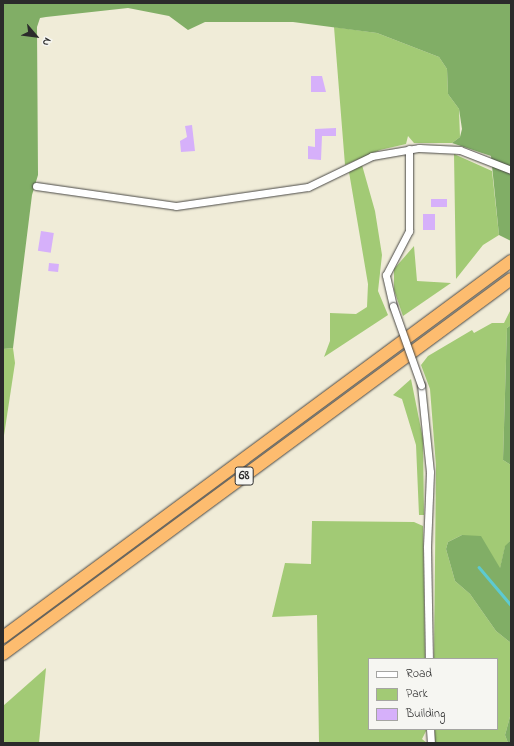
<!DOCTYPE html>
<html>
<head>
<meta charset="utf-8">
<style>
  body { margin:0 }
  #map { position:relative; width:514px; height:746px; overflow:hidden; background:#f0ecd8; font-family:"Indie Flower",sans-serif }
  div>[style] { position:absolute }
  .green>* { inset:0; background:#a2ca75 }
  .forest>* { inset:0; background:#81ae66 }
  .stream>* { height:2.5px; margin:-1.25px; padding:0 1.25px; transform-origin:1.25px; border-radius:1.25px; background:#5dcad1 }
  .building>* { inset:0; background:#d6b0fa; transform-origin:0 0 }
  .roads { filter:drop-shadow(0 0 1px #494845) drop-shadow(0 0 1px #494845) }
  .street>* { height:7px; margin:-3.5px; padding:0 3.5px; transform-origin:3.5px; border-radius:3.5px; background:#fff }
  .highway>* { height:12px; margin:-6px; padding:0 6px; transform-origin:6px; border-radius:6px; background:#fdbc6f }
  .bridges { filter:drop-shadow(0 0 1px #494845) drop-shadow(0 0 1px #494845) }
  .street-bridge>* { height:7px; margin:-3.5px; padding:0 3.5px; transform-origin:3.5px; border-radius:3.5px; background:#fff }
  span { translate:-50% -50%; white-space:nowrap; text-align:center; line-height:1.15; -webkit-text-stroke:3px #f6f6f2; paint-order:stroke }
  .shield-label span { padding:1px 3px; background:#f6f6f2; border:1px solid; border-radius:3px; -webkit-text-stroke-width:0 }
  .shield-label { font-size:13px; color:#2b2b2b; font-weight:700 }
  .frame { position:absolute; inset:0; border:4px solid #2b2b2b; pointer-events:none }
  .legend { position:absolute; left:368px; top:658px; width:130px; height:72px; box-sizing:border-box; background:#f6f6f2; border:1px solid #a5a5a2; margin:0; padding:5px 7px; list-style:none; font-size:12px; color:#2b2b2b }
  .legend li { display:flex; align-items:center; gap:8px; height:20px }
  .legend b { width:20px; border:1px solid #a5a5a2 }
  .north { position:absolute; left:16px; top:16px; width:40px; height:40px; -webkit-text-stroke:3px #f6f6f2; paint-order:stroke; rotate:118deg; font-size:11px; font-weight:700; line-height:16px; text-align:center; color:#2b2b2b }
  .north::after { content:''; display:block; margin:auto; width:14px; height:18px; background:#2b2b2b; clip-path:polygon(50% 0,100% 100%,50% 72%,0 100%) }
</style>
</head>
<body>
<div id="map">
  <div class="green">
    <i style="clip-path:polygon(334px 27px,377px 33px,439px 57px,447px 69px,448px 94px,459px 109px,460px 137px,452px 143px,414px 143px,408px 136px,406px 144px,380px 150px,345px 165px)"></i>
    <i style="clip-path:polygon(454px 154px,492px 171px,499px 235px,483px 245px,456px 279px)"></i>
    <i style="clip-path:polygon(362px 165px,375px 211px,382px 255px,378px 291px,388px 315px,324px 357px,330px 341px,330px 313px,356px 314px,367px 307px,368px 284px,349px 172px)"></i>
    <i style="clip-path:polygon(414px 246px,417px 281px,451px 283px,403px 316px,394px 290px,394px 269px)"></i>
    <i style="clip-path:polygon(511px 309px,511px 325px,507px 328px,503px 460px,511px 465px,511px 540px,505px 547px,500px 569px,462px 535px,448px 542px,446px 549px,455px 581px,470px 594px,496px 631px,511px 643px,511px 713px,505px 735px,508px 743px,435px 743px,435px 729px,497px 729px,497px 659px,434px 659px,436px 466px,430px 389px,421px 365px,428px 356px,472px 330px,474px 333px,492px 323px,504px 323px)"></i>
    <i style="clip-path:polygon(13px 348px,15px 363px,3px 442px,3px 349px)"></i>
    <i style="clip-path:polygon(411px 379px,423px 439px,424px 515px,419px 515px,416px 445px,402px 399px,393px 395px)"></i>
    <i style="clip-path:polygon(312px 521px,414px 522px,423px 526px,425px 659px,369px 659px,369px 729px,427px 729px,422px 739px,427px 743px,319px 743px,317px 615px,272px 617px,285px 563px,311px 564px)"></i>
    <i style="clip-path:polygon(46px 668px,39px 743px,3px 743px,3px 706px)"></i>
  </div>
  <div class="forest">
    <i style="clip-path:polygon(3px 3px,511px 3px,511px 241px,499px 235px,491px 156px,452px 143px,460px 137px,462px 129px,459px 109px,448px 94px,447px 69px,439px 57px,377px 33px,293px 22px,205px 22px,188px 30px,169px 16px,128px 8px,46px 17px,40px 18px,37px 27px,38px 175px,32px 195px,13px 348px,3px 349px)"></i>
    <i style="clip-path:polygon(511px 325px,511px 465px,503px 460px,507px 328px)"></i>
    <i style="clip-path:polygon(462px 535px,481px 536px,500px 568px,505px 546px,511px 540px,511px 643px,496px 631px,470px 594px,455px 581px,446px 549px,448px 542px)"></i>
    <i style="clip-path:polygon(511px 713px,511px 743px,508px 743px,505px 735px)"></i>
  </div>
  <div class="stream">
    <i style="left:479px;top:567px;width:50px;rotate:49.9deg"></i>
  </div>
  <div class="building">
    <i style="clip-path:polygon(311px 76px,322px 76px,326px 92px,311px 92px)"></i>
    <i style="clip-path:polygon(192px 125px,195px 151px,181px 152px,180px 141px,187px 137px,185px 126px)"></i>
    <i style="clip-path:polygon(336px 128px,336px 136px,322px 136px,321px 160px,308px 159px,308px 146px,315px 147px,315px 129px)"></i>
    <i style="left:431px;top:199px;width:16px;height:8px"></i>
    <i style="left:423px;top:214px;width:12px;height:16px"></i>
    <i style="left:41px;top:231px;width:13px;height:20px;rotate:9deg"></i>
    <i style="left:49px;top:263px;width:10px;height:8px;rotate:6deg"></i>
  </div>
  <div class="roads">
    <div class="street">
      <i style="left:36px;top:186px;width:141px;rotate:8.1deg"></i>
      <i style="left:176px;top:206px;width:133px;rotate:-8.2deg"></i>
      <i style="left:308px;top:187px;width:71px;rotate:-25.8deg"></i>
      <i style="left:372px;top:156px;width:48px;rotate:-9.7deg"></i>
      <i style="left:419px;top:148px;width:41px;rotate:2.8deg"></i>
      <i style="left:460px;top:150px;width:55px;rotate:21.4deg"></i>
      <i style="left:393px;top:306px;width:32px;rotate:-103deg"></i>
      <i style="left:386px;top:275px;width:50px;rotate:-62.4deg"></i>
      <i style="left:409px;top:231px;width:82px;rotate:-90deg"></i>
      <i style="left:421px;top:385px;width:87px;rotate:84.1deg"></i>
      <i style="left:430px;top:472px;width:75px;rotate:92.3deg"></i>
      <i style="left:427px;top:547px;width:112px;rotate:89deg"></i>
      <i style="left:430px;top:729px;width:14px;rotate:86deg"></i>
    </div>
    <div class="highway">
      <i style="left:3px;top:637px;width:632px;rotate:-36.51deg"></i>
      <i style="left:3px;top:654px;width:631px;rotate:-36.43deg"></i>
    </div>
  </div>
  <div class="bridges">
    <div class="street-bridge">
      <i style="left:393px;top:306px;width:84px;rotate:70.5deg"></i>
    </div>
  </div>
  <div class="shield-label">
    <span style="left:244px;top:476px">68</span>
  </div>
  <div class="frame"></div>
  <ul class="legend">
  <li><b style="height:5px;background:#fff"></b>Road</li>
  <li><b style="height:11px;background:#a2ca75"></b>Park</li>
  <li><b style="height:11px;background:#d6b0fa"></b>Building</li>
  </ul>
  <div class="north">N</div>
</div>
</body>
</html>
